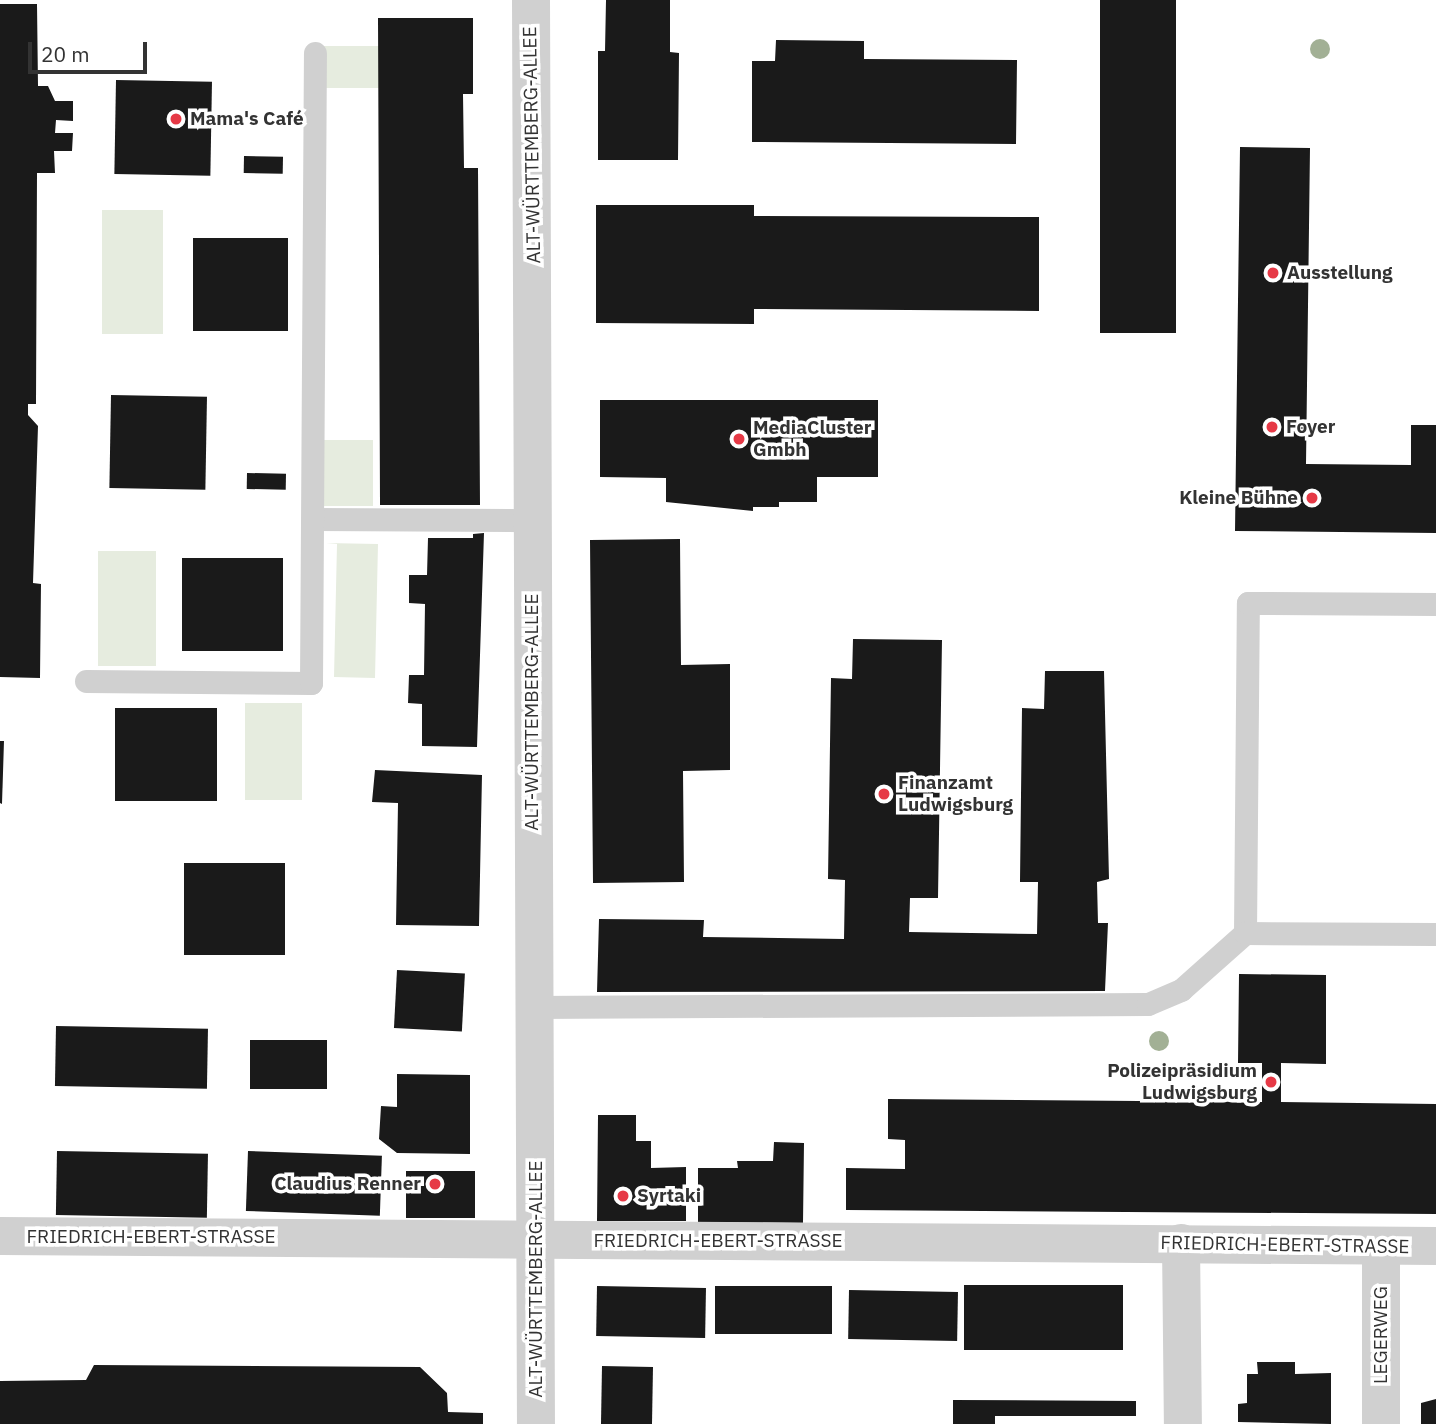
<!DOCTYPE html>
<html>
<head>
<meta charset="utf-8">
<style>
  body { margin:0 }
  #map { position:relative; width:1436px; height:1424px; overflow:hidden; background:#fff; font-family:"IBM Plex Sans",sans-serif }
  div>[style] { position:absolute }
  .green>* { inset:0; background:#e6ecdf; transform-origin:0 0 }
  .building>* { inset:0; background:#1a1a1a; transform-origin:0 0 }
  .lane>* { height:23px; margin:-11.5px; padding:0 11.5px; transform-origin:11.5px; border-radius:11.5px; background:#d0d0d0 }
  .street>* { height:38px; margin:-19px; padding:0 19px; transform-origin:19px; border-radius:19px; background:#d0d0d0 }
  .trees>* { width:20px; height:20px; margin:-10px; border-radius:50%; background:#a2b095 }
  .dots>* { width:19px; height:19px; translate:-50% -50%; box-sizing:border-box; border:4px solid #fff; border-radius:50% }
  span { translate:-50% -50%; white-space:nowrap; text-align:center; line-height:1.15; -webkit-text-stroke:7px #fff; paint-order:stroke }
  .poi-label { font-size:19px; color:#333; font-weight:700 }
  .left { translate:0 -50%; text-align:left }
  .right { translate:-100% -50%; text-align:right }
  .street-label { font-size:19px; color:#333 }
  .scale { position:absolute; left:28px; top:42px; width:119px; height:32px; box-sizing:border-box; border:4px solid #333; border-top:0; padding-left:9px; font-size:21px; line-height:24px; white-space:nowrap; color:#333; -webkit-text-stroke:5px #fff; paint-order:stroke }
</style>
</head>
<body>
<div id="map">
  <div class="green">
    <i style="left:322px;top:46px;width:59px;height:42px"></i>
    <i style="left:102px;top:210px;width:61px;height:124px"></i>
    <i style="left:323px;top:440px;width:50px;height:66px"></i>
    <i style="clip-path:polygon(326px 543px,378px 544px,375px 678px,334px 677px,337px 544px)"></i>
    <i style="left:98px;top:551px;width:58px;height:115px"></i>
    <i style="left:245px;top:703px;width:57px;height:97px"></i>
  </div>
  <div class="building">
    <i style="clip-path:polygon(606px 0,670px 0,670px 52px,679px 53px,678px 160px,598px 160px,598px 51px,605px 51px)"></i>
    <i style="left:1100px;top:0;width:76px;height:333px"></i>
    <i style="clip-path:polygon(0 4px,37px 4px,38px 86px,48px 86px,55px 101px,73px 101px,73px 121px,56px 120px,55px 133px,73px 133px,72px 151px,54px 151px,55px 173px,37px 173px,36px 404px,28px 404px,28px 415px,38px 426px,33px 583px,41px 584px,40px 678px,0 677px)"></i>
    <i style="clip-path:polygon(378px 18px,473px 18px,473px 94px,463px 94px,464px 168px,478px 168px,480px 505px,380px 505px)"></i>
    <i style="clip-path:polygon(776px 40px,864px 41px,864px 59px,1017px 60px,1016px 144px,752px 142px,752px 61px,775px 61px)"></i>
    <i style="left:116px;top:80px;width:96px;height:94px;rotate:1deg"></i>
    <i style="clip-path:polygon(1240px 147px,1310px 148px,1306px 464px,1411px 465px,1411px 425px,1436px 425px,1436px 533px,1235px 531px)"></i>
    <i style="left:244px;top:156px;width:39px;height:17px;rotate:1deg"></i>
    <i style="clip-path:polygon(596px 205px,754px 205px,754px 216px,1039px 217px,1039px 311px,754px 309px,754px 324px,596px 323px)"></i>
    <i style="left:193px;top:238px;width:95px;height:93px"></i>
    <i style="left:111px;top:395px;width:96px;height:93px;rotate:1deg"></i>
    <i style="clip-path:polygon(600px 400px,878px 400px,878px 477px,817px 477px,817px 502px,779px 502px,779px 507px,753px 507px,753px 511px,666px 502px,666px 478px,600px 477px)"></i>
    <i style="left:247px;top:473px;width:39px;height:16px;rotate:1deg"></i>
    <i style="clip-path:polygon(484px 533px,477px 747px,422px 746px,422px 704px,408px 703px,409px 675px,424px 675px,425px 604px,409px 603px,409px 575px,427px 575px,428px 538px,473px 538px,473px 534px)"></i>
    <i style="clip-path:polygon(680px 539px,681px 665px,730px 664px,730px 770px,683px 771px,684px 882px,593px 883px,590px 540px)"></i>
    <i style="left:182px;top:558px;width:101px;height:93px"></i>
    <i style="clip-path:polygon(853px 639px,942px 640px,938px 898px,910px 898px,909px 932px,1037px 934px,1038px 882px,1020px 882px,1022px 708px,1044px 709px,1045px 671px,1104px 671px,1109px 879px,1097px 882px,1098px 923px,1108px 923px,1105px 991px,597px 992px,599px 919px,704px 920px,703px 937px,844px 939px,845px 880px,828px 879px,831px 678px,852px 679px)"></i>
    <i style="left:115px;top:708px;width:102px;height:93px"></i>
    <i style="clip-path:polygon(0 741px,4px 741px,2px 804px,0 803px)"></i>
    <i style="clip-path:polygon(375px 770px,482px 775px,479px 926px,396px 925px,398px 803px,372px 802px)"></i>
    <i style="left:184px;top:863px;width:101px;height:92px"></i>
    <i style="left:397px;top:970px;width:68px;height:58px;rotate:3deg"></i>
    <i style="clip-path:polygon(1239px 974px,1326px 975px,1326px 1064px,1281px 1063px,1281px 1102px,1436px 1104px,1436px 1214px,846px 1210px,846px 1168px,905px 1169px,905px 1140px,888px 1139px,888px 1099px,1262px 1102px,1262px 1063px,1238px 1063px)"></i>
    <i style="left:56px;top:1026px;width:152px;height:60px;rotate:1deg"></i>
    <i style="left:250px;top:1040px;width:77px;height:49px"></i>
    <i style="clip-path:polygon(397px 1074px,470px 1075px,470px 1154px,397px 1153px,379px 1139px,381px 1106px,397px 1107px)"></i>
    <i style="clip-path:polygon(598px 1115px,636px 1115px,636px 1141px,651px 1141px,651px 1168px,686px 1167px,686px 1221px,597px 1221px)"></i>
    <i style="clip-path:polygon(774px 1142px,804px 1143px,803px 1223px,698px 1222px,698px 1168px,738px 1168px,737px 1161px,773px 1161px)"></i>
    <i style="left:57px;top:1151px;width:151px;height:64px;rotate:1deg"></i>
    <i style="left:248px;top:1151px;width:134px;height:60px;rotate:2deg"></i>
    <i style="left:475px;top:1171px;width:47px;height:69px;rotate:90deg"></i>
    <i style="left:964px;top:1285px;width:159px;height:65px"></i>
    <i style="left:597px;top:1286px;width:109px;height:50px;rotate:1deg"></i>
    <i style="left:832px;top:1286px;width:48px;height:117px;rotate:90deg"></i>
    <i style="left:849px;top:1290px;width:109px;height:49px;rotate:1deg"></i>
    <i style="clip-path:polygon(1257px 1362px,1295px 1362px,1295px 1374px,1331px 1373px,1331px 1424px,1238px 1422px,1238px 1404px,1247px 1403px,1247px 1374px,1258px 1374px)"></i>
    <i style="clip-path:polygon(94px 1365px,420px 1367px,447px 1393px,448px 1412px,483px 1413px,483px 1424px,0 1424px,0 1381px,86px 1380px)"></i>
    <i style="left:602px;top:1366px;width:51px;height:58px;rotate:1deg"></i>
    <i style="clip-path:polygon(1436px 1399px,1436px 1424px,1421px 1424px,1421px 1403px)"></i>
    <i style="clip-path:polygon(953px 1400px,1136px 1401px,1136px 1416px,995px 1416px,995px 1424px,953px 1424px)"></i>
  </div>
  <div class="lane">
    <i style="left:314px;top:519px;width:218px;rotate:0.3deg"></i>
    <i style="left:86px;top:681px;width:225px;rotate:0.5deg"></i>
    <i style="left:311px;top:683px;width:630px;rotate:-89.64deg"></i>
    <i style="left:1245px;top:933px;width:330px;rotate:-89.5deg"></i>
    <i style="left:1248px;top:603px;width:188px;rotate:0.3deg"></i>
    <i style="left:532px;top:1007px;width:616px;rotate:-0.28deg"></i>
    <i style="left:1148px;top:1004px;width:36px;rotate:-23deg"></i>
    <i style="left:1181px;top:990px;width:86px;rotate:-41.7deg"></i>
    <i style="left:1245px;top:933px;width:191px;rotate:0.3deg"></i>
  </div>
  <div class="street">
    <i style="left:531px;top:0;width:1424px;rotate:89.8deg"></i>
    <i style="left:0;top:1236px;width:1436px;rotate:0.4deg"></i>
    <i style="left:1181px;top:1243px;width:181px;rotate:89.4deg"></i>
    <i style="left:1381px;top:1246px;width:178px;rotate:90deg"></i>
  </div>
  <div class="trees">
    <i style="left:1320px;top:49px"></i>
    <i style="left:1159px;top:1041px"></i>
  </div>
  <div class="dots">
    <i style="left:176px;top:119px;background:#e63946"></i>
    <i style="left:1273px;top:273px;background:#e63946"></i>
    <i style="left:1272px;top:427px;background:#e63946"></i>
    <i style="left:739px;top:439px;background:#e63946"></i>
    <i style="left:1312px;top:498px;background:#e63946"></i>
    <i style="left:884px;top:794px;background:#e63946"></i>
    <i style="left:1271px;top:1082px;background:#e63946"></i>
    <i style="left:435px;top:1184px;background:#e63946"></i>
    <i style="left:623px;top:1196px;background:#e63946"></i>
  </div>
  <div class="poi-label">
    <span class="left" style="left:190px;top:119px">Mama's Café</span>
    <span class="left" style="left:1287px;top:273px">Ausstellung</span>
    <span class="left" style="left:1286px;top:427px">Foyer</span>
    <span class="left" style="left:753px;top:439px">MediaCluster<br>Gmbh</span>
    <span class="right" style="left:1298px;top:498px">Kleine Bühne</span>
    <span class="left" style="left:898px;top:794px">Finanzamt<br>Ludwigsburg</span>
    <span class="right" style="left:1257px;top:1082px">Polizeipräsidium<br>Ludwigsburg</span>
    <span class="right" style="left:421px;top:1184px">Claudius Renner</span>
    <span class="left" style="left:637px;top:1196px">Syrtaki</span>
  </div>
  <div class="street-label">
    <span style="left:532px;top:145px;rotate:-91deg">ALT-WÜRTTEMBERG-ALLEE</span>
    <span style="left:532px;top:712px;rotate:-90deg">ALT-WÜRTTEMBERG-ALLEE</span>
    <span style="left:151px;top:1237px">FRIEDRICH-EBERT-STRASSE</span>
    <span style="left:718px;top:1241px">FRIEDRICH-EBERT-STRASSE</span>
    <span style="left:1285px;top:1245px;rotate:1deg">FRIEDRICH-EBERT-STRASSE</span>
    <span style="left:536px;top:1279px;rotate:-90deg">ALT-WÜRTTEMBERG-ALLEE</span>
    <span style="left:1381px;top:1335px;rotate:-90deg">LEGERWEG</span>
  </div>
  <div class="scale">20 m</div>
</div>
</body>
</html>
